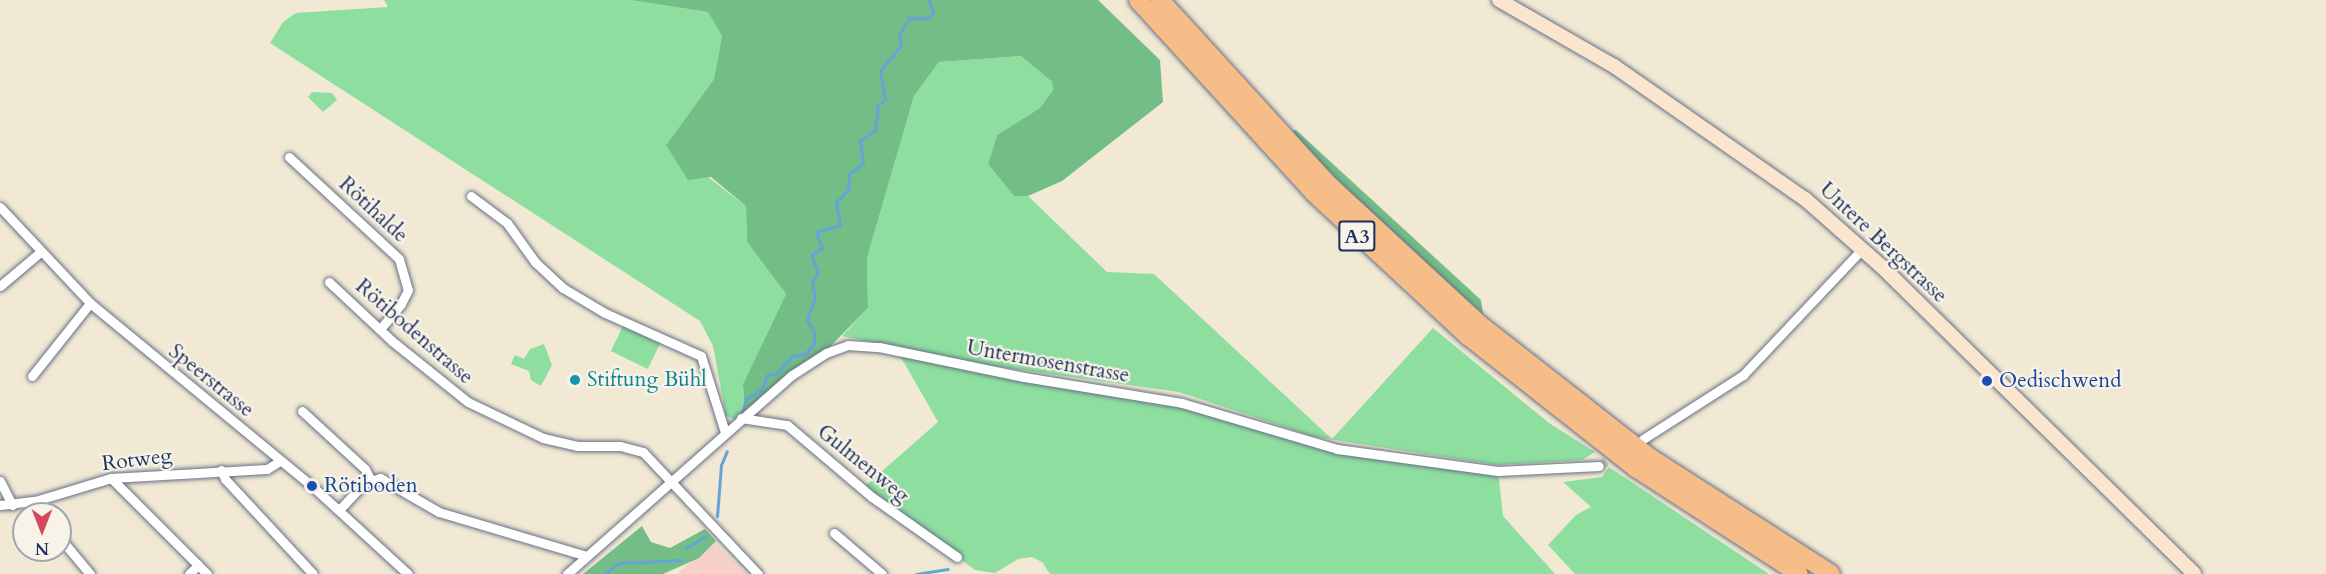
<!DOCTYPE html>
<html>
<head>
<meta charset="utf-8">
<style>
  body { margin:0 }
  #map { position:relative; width:2326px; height:574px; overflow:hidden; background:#f1e9d3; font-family:Cardo,serif }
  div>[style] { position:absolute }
  .built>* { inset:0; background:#f7d1c9 }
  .green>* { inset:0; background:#8edf9f; transform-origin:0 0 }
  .forest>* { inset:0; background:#72be86 }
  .stream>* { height:3px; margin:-1.5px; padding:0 1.5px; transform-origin:1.5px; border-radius:1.5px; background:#65a4d7 }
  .minor-tunnel>* { height:9px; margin-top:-4.5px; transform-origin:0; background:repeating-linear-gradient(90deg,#c6c4bc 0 9px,transparent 0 13.5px) }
  .roads { filter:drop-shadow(0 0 2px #667087) drop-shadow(0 0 2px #667087) }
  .minor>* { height:9px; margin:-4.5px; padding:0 4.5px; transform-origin:4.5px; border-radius:4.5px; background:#fff }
  .secondary>* { height:14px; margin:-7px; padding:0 7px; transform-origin:7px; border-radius:7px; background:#fce5cf }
  .motorway>* { height:18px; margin:-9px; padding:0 9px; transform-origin:9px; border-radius:9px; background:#f7bd88 }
  .dots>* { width:16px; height:16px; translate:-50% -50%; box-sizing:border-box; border:3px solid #f7f3e8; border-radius:50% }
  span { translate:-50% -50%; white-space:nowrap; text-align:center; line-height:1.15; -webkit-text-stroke:4.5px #f7f3e8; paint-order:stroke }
  .shield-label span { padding:2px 4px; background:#f7f3e8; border:2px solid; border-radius:4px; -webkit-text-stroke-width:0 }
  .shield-label { font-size:20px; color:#1b2f5e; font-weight:700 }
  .street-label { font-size:21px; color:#1b2f5e }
  .culture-label { font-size:21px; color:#0d838f }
  .left { translate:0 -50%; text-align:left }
  .transit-label { font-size:21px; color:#164399 }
  .north { position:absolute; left:12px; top:502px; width:60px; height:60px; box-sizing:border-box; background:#f7f3e8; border:2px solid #9fa5b1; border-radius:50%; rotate:180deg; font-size:16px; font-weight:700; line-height:24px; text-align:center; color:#1b2f5e }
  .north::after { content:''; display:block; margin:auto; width:21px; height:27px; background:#d1495b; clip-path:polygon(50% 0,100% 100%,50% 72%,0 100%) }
</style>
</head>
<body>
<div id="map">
  <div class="built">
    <i style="clip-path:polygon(713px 541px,746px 574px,677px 574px)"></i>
  </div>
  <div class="green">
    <i style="clip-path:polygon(384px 0,630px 0,708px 12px,722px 36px,714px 79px,666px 145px,746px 206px,747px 242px,786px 294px,743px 384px,745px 418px,740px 422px,726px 416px,713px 346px,700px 321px,270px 43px,283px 22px,296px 13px,388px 7px)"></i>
    <i style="clip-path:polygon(1021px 56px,1052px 82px,1053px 90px,1040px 108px,997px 135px,988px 164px,1014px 196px,1028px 196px,1107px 272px,1154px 274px,1332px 439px,1433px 328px,1549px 423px,1595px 452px,1582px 460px,1498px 465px,1315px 437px,1179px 392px,993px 366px,842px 336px,868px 308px,867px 258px,914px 96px,939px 62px)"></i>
    <i style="clip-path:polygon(312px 92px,332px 93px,337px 100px,323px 112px,308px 97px)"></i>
    <i style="left:624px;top:324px;width:41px;height:30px;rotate:26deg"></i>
    <i style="clip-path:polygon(544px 344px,552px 365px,541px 386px,531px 380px,529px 371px,511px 364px,515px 355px,524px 359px,530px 349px)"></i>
    <i style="clip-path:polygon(898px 352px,1182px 403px,1337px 449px,1498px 471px,1503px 516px,1555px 574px,1050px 574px,1042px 562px,1032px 557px,1018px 559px,995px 573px,975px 570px,864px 487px,938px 422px)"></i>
    <i style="clip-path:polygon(1609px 467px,1769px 574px,1575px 574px,1548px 545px,1576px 515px,1591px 507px,1563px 482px,1602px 477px)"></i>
  </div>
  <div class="forest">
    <i style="clip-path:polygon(630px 0,1098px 0,1160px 60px,1163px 102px,1062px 181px,1028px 196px,1014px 196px,988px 164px,997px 135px,1040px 108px,1053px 90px,1052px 82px,1021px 56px,939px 62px,914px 96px,867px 258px,868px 308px,814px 363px,745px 418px,743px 384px,786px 294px,747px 242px,746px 206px,711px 177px,688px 180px,666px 145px,714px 79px,722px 36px,708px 12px)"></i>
    <i style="clip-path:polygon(1296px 130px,1481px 300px,1483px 314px,1389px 232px,1289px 131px)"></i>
    <i style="clip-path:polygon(642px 526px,651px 542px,670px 548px,705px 529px,716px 541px,699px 558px,663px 574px,583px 574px)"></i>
  </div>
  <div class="stream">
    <i style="left:742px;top:413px;width:15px;rotate:-74deg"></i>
    <i style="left:746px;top:399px;width:19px;rotate:-32deg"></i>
    <i style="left:762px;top:389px;width:15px;rotate:-70deg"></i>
    <i style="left:767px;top:375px;width:10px;rotate:-11deg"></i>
    <i style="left:777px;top:373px;width:23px;rotate:-49deg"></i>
    <i style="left:792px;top:356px;width:13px;rotate:-9deg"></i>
    <i style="left:805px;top:354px;width:13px;rotate:-48deg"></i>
    <i style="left:814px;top:344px;width:12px;rotate:-90deg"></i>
    <i style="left:814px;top:332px;width:14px;rotate:-120deg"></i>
    <i style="left:807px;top:320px;width:24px;rotate:-71deg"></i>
    <i style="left:815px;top:297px;width:14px;rotate:-102deg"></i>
    <i style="left:812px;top:283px;width:13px;rotate:-61deg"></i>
    <i style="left:818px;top:272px;width:18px;rotate:-112deg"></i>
    <i style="left:811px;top:255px;width:13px;rotate:-32deg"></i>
    <i style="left:822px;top:248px;width:17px;rotate:-111deg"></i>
    <i style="left:816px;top:232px;width:25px;rotate:-16deg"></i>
    <i style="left:840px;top:225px;width:23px;rotate:-100deg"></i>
    <i style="left:836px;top:202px;width:17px;rotate:-45deg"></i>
    <i style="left:848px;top:190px;width:16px;rotate:-86deg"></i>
    <i style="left:849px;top:174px;width:18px;rotate:-38deg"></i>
    <i style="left:863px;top:163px;width:22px;rotate:-98deg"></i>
    <i style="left:860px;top:141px;width:19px;rotate:-36deg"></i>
    <i style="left:875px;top:130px;width:25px;rotate:-83deg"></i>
    <i style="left:878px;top:105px;width:9px;rotate:-41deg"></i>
    <i style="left:885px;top:99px;width:28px;rotate:-100deg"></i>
    <i style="left:880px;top:71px;width:33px;rotate:-51deg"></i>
    <i style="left:901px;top:45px;width:10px;rotate:-101deg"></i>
    <i style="left:899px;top:35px;width:20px;rotate:-60deg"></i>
    <i style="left:909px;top:18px;width:19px"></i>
    <i style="left:928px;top:18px;width:7px;rotate:-45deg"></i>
    <i style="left:933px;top:13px;width:14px;rotate:-107deg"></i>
    <i style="left:717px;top:516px;width:51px;rotate:-85.5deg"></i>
    <i style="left:721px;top:465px;width:15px;rotate:-67deg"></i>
    <i style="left:686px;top:548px;width:23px;rotate:-31deg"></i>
    <i style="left:604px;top:574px;width:19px;rotate:-36deg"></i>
    <i style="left:619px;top:563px;width:63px;rotate:-2.7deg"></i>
    <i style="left:916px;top:574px;width:32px;rotate:-9deg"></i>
  </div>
  <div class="minor-tunnel">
    <i style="left:1599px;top:466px;width:24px;rotate:-33deg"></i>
  </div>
  <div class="roads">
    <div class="minor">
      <i style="left:289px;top:157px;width:150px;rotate:42.8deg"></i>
      <i style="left:399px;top:259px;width:32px;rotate:74deg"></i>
      <i style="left:408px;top:290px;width:16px;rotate:117deg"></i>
      <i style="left:401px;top:304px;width:33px;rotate:130deg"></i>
      <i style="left:471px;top:196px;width:45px;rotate:36.9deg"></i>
      <i style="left:507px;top:223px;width:48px;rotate:54.3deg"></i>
      <i style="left:535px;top:262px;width:38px;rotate:43deg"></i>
      <i style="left:563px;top:288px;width:49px;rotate:30.8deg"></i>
      <i style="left:605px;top:313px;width:105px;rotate:24.1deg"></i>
      <i style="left:701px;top:356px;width:80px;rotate:72.5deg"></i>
      <i style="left:0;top:207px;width:132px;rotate:46.8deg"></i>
      <i style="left:90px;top:303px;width:288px;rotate:39.5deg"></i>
      <i style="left:312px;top:486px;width:130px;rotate:42.5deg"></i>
      <i style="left:329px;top:282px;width:86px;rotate:43.1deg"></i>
      <i style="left:392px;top:341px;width:97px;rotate:38.8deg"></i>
      <i style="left:468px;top:402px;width:83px;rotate:25.6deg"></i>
      <i style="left:543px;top:438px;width:35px;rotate:13deg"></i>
      <i style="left:577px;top:446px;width:43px"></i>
      <i style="left:620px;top:446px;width:24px;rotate:15deg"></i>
      <i style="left:643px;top:452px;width:168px;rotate:46.7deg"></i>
      <i style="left:0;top:286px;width:51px;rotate:-40.2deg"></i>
      <i style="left:32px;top:376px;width:93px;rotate:-51.5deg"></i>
      <i style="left:302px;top:411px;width:86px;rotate:42.6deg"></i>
      <i style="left:365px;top:469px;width:11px;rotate:63deg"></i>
      <i style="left:741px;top:418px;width:47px;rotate:8.7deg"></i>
      <i style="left:787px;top:425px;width:111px;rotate:40.3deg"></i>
      <i style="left:872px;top:497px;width:104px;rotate:35.2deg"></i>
      <i style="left:1643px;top:439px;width:119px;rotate:-32.6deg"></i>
      <i style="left:1743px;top:375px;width:173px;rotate:-46.6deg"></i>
      <i style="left:221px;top:470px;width:10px;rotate:66deg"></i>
      <i style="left:225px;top:479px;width:129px;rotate:47.2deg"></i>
      <i style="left:111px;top:478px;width:136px;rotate:45deg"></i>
      <i style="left:0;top:481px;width:27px;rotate:63deg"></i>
      <i style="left:35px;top:501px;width:15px;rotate:58deg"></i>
      <i style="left:0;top:505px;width:35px;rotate:-7deg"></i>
      <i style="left:35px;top:501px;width:79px;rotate:-16.8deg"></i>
      <i style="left:111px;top:478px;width:156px;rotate:-3.3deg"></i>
      <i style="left:267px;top:469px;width:15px;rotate:-32deg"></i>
      <i style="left:339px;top:510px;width:37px;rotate:-47deg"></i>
      <i style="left:364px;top:483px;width:17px;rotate:-17deg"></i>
      <i style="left:380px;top:478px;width:68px;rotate:30deg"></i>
      <i style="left:439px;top:512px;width:154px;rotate:16.6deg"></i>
      <i style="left:834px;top:533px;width:63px;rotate:40.5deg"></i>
      <i style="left:60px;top:538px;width:47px;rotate:50.2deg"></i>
      <i style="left:189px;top:574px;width:13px;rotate:-45deg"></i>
      <i style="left:567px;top:574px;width:300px;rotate:-41.5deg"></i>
      <i style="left:792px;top:375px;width:40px;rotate:-32.9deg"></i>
      <i style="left:826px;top:353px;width:23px;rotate:-20deg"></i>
      <i style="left:848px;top:345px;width:31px;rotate:4deg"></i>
      <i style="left:879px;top:347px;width:148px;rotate:11.7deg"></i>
      <i style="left:1024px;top:377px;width:160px;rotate:9.3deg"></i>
      <i style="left:1182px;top:403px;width:162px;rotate:16.5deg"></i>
      <i style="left:1337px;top:449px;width:162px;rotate:7.8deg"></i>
      <i style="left:1498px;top:471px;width:101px;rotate:-2.8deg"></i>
    </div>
    <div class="secondary">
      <i style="left:1499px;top:0;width:133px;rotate:29.9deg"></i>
      <i style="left:1614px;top:66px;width:233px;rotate:34.9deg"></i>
      <i style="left:1805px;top:199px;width:101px;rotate:41.4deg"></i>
      <i style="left:1881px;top:266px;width:439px;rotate:44.5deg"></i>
    </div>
    <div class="motorway">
      <i style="left:1138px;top:0;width:261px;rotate:47.6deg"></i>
      <i style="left:1314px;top:193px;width:210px;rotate:42.9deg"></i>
      <i style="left:1468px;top:336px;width:214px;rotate:38.2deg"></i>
      <i style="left:1636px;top:468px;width:194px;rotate:33deg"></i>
      <i style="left:1160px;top:0;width:251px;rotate:47.6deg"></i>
      <i style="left:1329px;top:185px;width:205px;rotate:42.8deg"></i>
      <i style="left:1479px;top:324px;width:216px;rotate:38deg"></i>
      <i style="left:1649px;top:457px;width:216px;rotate:32.7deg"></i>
    </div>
  </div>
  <div class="dots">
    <i style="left:575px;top:380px;background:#0f9aa8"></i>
    <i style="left:1987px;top:381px;background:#1a4fb4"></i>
    <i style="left:312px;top:486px;background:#1a4fb4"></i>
  </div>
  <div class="shield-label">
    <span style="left:1357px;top:236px">A3</span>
  </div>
  <div class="street-label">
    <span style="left:373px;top:210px;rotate:43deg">Rötihalde</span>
    <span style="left:1883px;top:243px;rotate:43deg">Untere Bergstrasse</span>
    <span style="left:414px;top:332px;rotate:41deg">Rötibodenstrasse</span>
    <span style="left:1048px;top:362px;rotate:10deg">Untermosenstrasse</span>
    <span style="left:211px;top:381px;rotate:39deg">Speerstrasse</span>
    <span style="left:137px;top:460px;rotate:-7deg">Rotweg</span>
    <span style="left:863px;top:464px;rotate:39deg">Gulmenweg</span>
  </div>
  <div class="culture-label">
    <span class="left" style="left:587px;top:380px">Stiftung Bühl</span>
  </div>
  <div class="transit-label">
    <span class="left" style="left:1999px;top:381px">Oedischwend</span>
    <span class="left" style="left:324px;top:486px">Rötiboden</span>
  </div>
  <div class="north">N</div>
</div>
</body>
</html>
